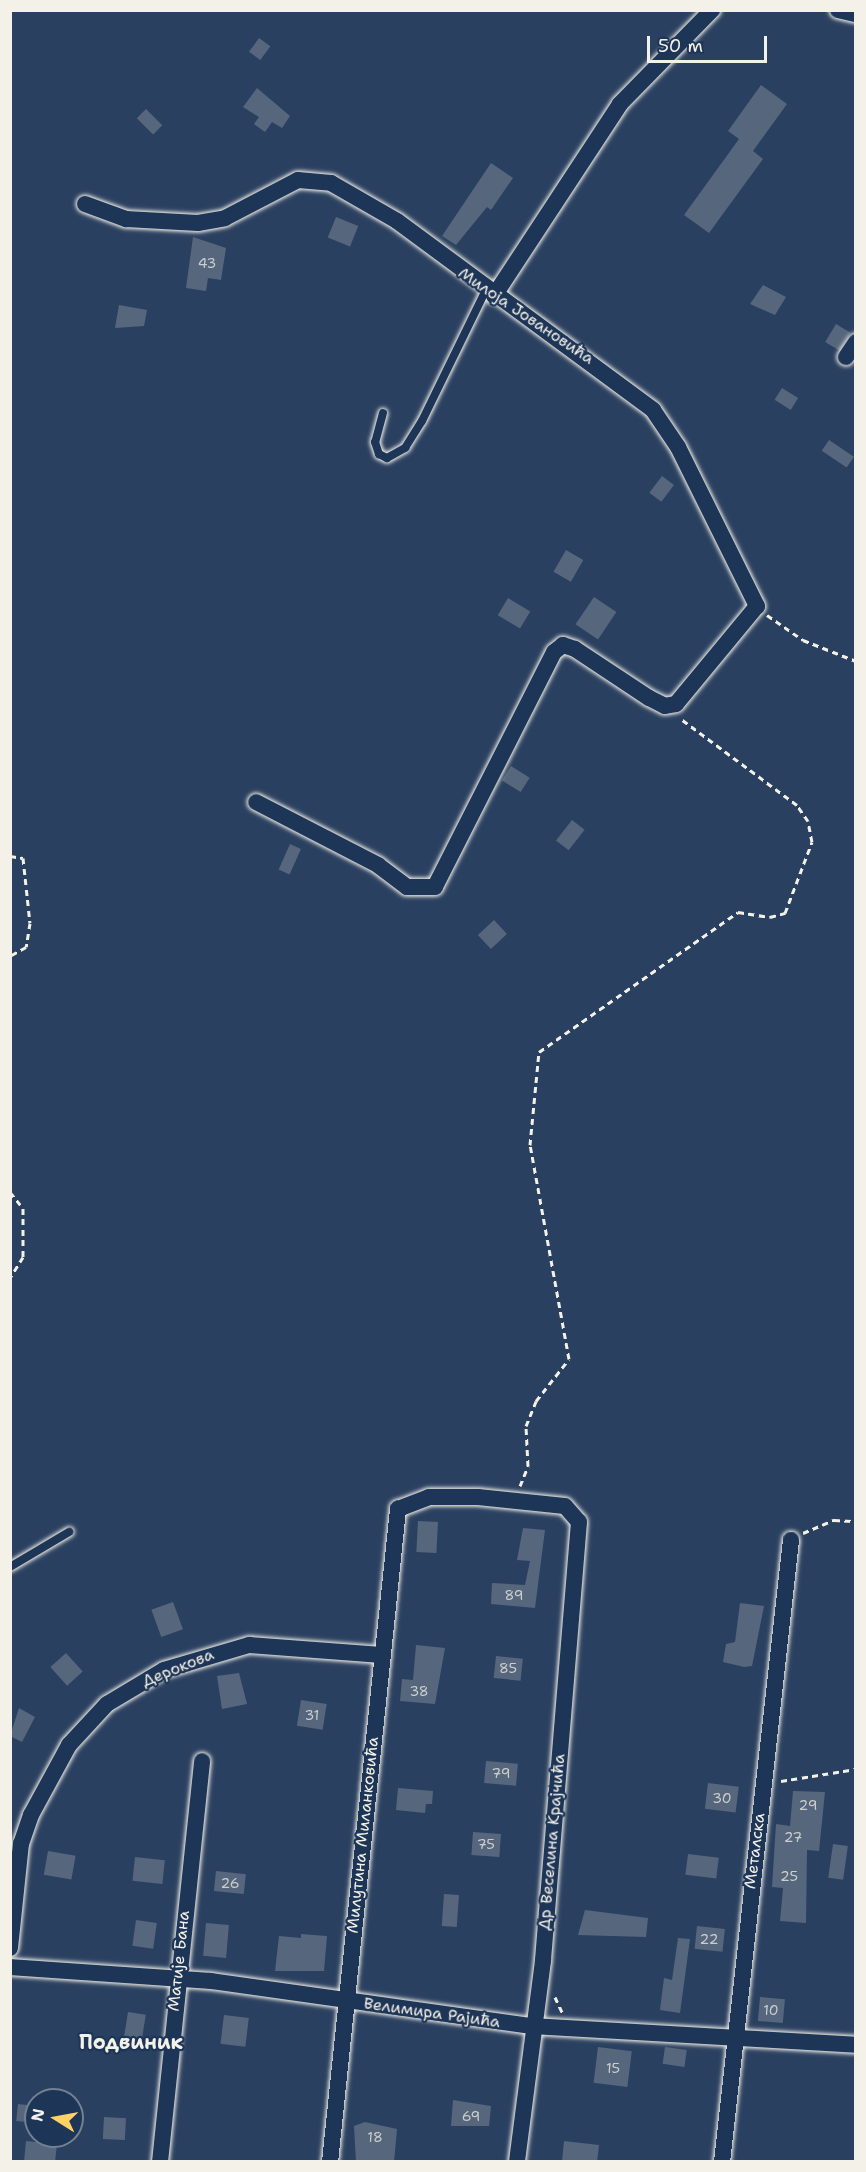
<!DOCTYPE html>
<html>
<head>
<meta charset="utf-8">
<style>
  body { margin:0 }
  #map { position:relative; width:866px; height:2172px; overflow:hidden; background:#2a4060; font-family:"Shantell Sans",sans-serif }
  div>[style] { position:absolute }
  .building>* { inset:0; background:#56677d; transform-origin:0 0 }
  .path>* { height:3px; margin-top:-1.5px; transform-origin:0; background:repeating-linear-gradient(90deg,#f4f1e8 0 6px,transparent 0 10.5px) }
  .roads { filter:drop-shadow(0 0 2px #f4f1e8) drop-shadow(0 0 2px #f4f1e8) }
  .lane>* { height:8px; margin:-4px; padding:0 4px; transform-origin:4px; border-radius:4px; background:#1d3557 }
  .street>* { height:16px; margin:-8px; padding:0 8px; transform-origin:8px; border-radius:8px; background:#1d3557 }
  span { translate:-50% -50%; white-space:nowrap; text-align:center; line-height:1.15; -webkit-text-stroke:4.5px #1d3557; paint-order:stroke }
  .number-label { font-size:14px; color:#cccecd }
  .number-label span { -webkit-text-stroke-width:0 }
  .street-label { font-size:16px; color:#f4f1e8 }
  .quarter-label { font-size:20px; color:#f4f1e8; font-weight:700 }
  .frame { position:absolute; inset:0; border:12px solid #f4f1e8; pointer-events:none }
  .north { position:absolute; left:24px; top:2088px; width:60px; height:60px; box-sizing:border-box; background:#1d3557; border:2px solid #738091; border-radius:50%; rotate:281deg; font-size:16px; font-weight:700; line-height:24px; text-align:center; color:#f4f1e8 }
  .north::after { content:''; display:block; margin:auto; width:21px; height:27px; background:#ffd166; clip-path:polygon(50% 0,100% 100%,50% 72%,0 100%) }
  .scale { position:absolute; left:647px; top:36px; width:120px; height:27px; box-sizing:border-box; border:3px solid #f4f1e8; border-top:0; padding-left:8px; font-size:18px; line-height:21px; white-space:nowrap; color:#f4f1e8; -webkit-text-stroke:4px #1d3557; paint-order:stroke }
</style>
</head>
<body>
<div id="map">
  <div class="building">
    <i style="left:259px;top:38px;width:14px;height:17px;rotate:36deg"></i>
    <i style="clip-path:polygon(761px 85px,787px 104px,753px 151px,763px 159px,709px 233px,684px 215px,739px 139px,728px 131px)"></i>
    <i style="clip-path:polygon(257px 88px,290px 116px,282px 128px,272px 122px,265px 132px,254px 124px,259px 117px,243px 107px)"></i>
    <i style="left:146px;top:109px;width:23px;height:13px;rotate:45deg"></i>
    <i style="clip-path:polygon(491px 163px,513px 178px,491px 210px,487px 207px,456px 245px,442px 236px)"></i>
    <i style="left:336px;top:217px;width:24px;height:22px;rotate:22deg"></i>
    <i style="clip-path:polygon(193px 237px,226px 248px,221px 280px,208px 278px,206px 291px,186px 288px)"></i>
    <i style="clip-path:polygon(763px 285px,786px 297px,775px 315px,750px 304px)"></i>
    <i style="clip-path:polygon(119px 305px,147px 310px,144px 326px,115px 328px)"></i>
    <i style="left:836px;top:324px;width:17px;height:21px;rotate:31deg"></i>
    <i style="left:782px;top:388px;width:19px;height:14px;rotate:32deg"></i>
    <i style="left:829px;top:440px;width:30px;height:13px;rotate:34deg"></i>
    <i style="left:662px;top:476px;width:15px;height:21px;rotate:37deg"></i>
    <i style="left:566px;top:550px;width:20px;height:25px;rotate:30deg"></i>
    <i style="left:594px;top:597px;width:27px;height:33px;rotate:34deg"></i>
    <i style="left:508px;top:598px;width:26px;height:20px;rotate:31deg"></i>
    <i style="left:511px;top:766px;width:22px;height:17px;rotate:32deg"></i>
    <i style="left:572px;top:820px;width:16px;height:26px;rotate:38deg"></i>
    <i style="left:290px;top:844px;width:12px;height:28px;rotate:24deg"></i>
    <i style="left:494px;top:920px;width:19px;height:22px;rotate:47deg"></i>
    <i style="left:418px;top:1521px;width:20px;height:31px;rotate:3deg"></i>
    <i style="clip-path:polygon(523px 1528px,545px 1530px,535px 1608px,491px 1604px,492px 1583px,525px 1585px,530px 1561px,517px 1560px)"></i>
    <i style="left:173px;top:1602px;width:29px;height:23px;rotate:70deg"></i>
    <i style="clip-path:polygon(740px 1603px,764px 1606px,752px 1666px,744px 1667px,723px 1662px,726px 1644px,735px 1642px)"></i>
    <i style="clip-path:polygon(416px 1645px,445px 1648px,435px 1704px,400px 1701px,402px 1679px,413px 1680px)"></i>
    <i style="left:66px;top:1653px;width:25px;height:21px;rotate:48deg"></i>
    <i style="left:496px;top:1656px;width:27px;height:22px;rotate:6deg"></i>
    <i style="clip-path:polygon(239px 1673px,247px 1704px,222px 1709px,217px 1676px)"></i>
    <i style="left:301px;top:1700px;width:26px;height:26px;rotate:9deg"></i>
    <i style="clip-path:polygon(19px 1708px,35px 1717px,22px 1742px,10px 1736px)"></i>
    <i style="left:486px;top:1761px;width:32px;height:22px;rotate:5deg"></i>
    <i style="left:708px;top:1783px;width:31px;height:26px;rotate:7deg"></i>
    <i style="clip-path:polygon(398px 1788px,433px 1791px,432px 1804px,426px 1804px,425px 1813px,396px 1810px)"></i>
    <i style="clip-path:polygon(793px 1791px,825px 1792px,819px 1851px,807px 1850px,806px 1923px,780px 1921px,783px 1888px,772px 1887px,776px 1824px,790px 1826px)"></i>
    <i style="left:473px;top:1832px;width:28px;height:23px;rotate:4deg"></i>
    <i style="left:833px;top:1844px;width:15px;height:34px;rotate:8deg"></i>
    <i style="left:48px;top:1851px;width:28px;height:24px;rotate:10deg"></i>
    <i style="left:688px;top:1854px;width:31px;height:21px;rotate:7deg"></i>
    <i style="left:135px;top:1857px;width:30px;height:24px;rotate:6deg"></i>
    <i style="left:216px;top:1871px;width:30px;height:20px;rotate:6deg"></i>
    <i style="left:444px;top:1894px;width:15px;height:32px;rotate:4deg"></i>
    <i style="clip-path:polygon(585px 1910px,648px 1918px,646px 1937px,578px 1935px)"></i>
    <i style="left:136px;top:1920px;width:21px;height:26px;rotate:8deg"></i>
    <i style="left:206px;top:1923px;width:23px;height:33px;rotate:5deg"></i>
    <i style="left:697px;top:1926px;width:28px;height:23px;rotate:6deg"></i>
    <i style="clip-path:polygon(301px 1934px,327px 1936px,324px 1971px,275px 1971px,279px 1936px,301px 1938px)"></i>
    <i style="clip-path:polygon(678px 1938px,690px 1939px,680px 2013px,660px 2010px,664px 1978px,672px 1980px)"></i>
    <i style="left:760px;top:1997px;width:25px;height:24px;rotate:5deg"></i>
    <i style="left:128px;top:2012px;width:18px;height:25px;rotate:9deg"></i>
    <i style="left:224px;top:2015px;width:25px;height:29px;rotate:7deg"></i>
    <i style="left:598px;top:2047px;width:34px;height:36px;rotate:7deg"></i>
    <i style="left:665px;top:2047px;width:22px;height:17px;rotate:8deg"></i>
    <i style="clip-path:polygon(453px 2100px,491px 2106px,489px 2126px,451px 2126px)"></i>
    <i style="left:18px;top:2104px;width:18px;height:17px;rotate:6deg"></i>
    <i style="left:104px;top:2117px;width:22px;height:22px;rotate:3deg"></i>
    <i style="clip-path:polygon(365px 2122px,397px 2129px,394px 2162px,356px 2162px,354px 2126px)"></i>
    <i style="clip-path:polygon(26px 2141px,57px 2144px,55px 2162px,24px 2162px)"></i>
    <i style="clip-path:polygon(564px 2141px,599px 2145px,597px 2162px,562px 2162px)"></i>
  </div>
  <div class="path">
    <i style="left:767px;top:615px;width:44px;rotate:34.8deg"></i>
    <i style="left:803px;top:640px;width:57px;rotate:21.6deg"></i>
    <i style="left:10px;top:856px;width:13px;rotate:9deg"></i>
    <i style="left:23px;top:858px;width:65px;rotate:83.9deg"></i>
    <i style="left:30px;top:923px;width:24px;rotate:99deg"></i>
    <i style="left:26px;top:947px;width:18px;rotate:151deg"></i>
    <i style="left:10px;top:1192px;width:21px;rotate:51deg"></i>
    <i style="left:23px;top:1208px;width:49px;rotate:90deg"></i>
    <i style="left:23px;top:1257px;width:25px;rotate:122deg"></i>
    <i style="left:520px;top:1486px;width:22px;rotate:-68deg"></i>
    <i style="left:528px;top:1466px;width:40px;rotate:-92.9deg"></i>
    <i style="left:526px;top:1426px;width:27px;rotate:-68deg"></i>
    <i style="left:536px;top:1401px;width:53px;rotate:-51.8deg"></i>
    <i style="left:569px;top:1359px;width:218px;rotate:-100.3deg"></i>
    <i style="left:530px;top:1145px;width:93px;rotate:-84.5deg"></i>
    <i style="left:539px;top:1052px;width:243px;rotate:-35.1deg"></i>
    <i style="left:738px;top:912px;width:32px;rotate:9deg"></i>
    <i style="left:770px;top:917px;width:16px;rotate:-15deg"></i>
    <i style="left:785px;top:913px;width:76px;rotate:-69.2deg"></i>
    <i style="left:812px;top:842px;width:21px;rotate:-101deg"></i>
    <i style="left:808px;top:821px;width:19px;rotate:-125deg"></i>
    <i style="left:797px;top:805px;width:146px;rotate:-143.4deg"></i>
    <i style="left:803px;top:1533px;width:34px;rotate:-23deg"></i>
    <i style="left:834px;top:1520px;width:22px;rotate:3deg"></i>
    <i style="left:781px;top:1781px;width:76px;rotate:-9.1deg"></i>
    <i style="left:555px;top:1997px;width:17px;rotate:65deg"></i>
  </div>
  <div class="roads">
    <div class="lane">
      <i style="left:383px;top:413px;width:30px;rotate:105deg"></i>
      <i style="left:375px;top:442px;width:13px;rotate:72deg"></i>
      <i style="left:379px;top:454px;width:9px;rotate:27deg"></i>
      <i style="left:387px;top:458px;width:21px;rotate:-29deg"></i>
      <i style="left:405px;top:448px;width:32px;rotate:-58deg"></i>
      <i style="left:422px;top:421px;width:146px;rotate:-64deg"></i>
      <i style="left:10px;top:1567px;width:69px;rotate:-30.7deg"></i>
    </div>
    <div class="street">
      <i style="left:838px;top:10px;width:18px;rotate:13deg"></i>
      <i style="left:85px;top:204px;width:44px;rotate:20.1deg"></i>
      <i style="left:126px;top:219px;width:72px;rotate:3.2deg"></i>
      <i style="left:198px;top:223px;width:27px;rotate:-10deg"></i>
      <i style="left:225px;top:218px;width:82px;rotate:-27.5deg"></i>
      <i style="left:298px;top:180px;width:33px;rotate:5deg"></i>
      <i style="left:331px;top:183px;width:76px;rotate:29.9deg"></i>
      <i style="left:397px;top:221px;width:318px;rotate:36.4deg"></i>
      <i style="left:653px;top:410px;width:45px;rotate:56deg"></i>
      <i style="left:678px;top:447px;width:178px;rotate:63.6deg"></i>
      <i style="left:757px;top:606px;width:127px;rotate:129.6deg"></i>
      <i style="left:676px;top:704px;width:11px;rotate:170deg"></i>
      <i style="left:665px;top:706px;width:18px;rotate:-153deg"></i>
      <i style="left:649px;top:698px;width:89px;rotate:-146.5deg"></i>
      <i style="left:575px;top:649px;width:13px;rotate:-162deg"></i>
      <i style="left:563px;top:645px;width:11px;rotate:142deg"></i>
      <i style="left:554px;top:652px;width:263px;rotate:116.9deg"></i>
      <i style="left:435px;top:887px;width:28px;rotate:180deg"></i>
      <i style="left:407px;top:887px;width:36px;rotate:-143deg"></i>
      <i style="left:378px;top:865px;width:137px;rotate:-152.7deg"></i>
      <i style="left:494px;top:296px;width:230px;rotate:-56.7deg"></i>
      <i style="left:620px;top:104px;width:132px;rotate:-45.6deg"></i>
      <i style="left:846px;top:357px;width:18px;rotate:-56deg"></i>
      <i style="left:10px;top:1948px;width:105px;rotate:-84deg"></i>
      <i style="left:21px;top:1844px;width:31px;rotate:-71deg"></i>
      <i style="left:31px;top:1815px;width:80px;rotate:-61.5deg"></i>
      <i style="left:69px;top:1745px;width:56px;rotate:-47.2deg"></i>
      <i style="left:107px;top:1704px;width:66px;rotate:-30.8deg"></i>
      <i style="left:164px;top:1670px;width:89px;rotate:-16.4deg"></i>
      <i style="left:249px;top:1645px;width:133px;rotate:4.3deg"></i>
      <i style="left:10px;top:1967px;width:201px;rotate:4deg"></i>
      <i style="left:211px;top:1981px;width:323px;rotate:8deg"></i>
      <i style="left:531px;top:2026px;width:326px;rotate:3.3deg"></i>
      <i style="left:160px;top:2162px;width:403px;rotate:-84deg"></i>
      <i style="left:330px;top:2162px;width:657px;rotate:-84.05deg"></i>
      <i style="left:398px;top:1509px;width:33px;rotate:-21deg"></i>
      <i style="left:429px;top:1497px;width:49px"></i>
      <i style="left:478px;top:1497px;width:87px;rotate:5.9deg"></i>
      <i style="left:565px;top:1506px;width:21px;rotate:49deg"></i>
      <i style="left:579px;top:1522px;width:440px;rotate:94.7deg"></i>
      <i style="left:543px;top:1961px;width:203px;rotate:97.4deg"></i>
      <i style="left:722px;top:2162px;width:626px;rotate:-83.67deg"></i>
    </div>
  </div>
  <div class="number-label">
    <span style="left:207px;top:263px">43</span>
    <span style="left:514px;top:1595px">89</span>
    <span style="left:508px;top:1668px">85</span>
    <span style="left:419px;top:1691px">38</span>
    <span style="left:312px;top:1715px">31</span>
    <span style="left:501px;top:1773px">79</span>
    <span style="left:722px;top:1798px">30</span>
    <span style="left:808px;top:1805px">29</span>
    <span style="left:793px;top:1837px">27</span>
    <span style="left:486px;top:1844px">75</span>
    <span style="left:789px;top:1876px">25</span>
    <span style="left:230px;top:1883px">26</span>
    <span style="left:709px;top:1939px">22</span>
    <span style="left:771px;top:2010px">10</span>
    <span style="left:613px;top:2068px">15</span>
    <span style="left:471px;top:2116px">69</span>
    <span style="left:375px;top:2137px">18</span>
  </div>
  <div class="street-label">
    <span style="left:526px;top:316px;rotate:34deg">Милоја Јовановића</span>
    <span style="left:178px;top:1668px;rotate:-22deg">Дерокова</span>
    <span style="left:363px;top:1835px;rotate:-84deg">Милутина Миланковића</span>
    <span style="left:552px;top:1842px;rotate:-85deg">Др Веселина Крајчића</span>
    <span style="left:755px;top:1851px;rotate:-83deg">Металска</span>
    <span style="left:179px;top:1961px;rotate:-84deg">Матије Бана</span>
    <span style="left:432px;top:2013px;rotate:8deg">Велимира Рајића</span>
  </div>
  <div class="quarter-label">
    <span style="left:131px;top:2042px">Подвиник</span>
  </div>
  <div class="frame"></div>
  <div class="north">N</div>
  <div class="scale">50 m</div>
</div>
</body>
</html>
